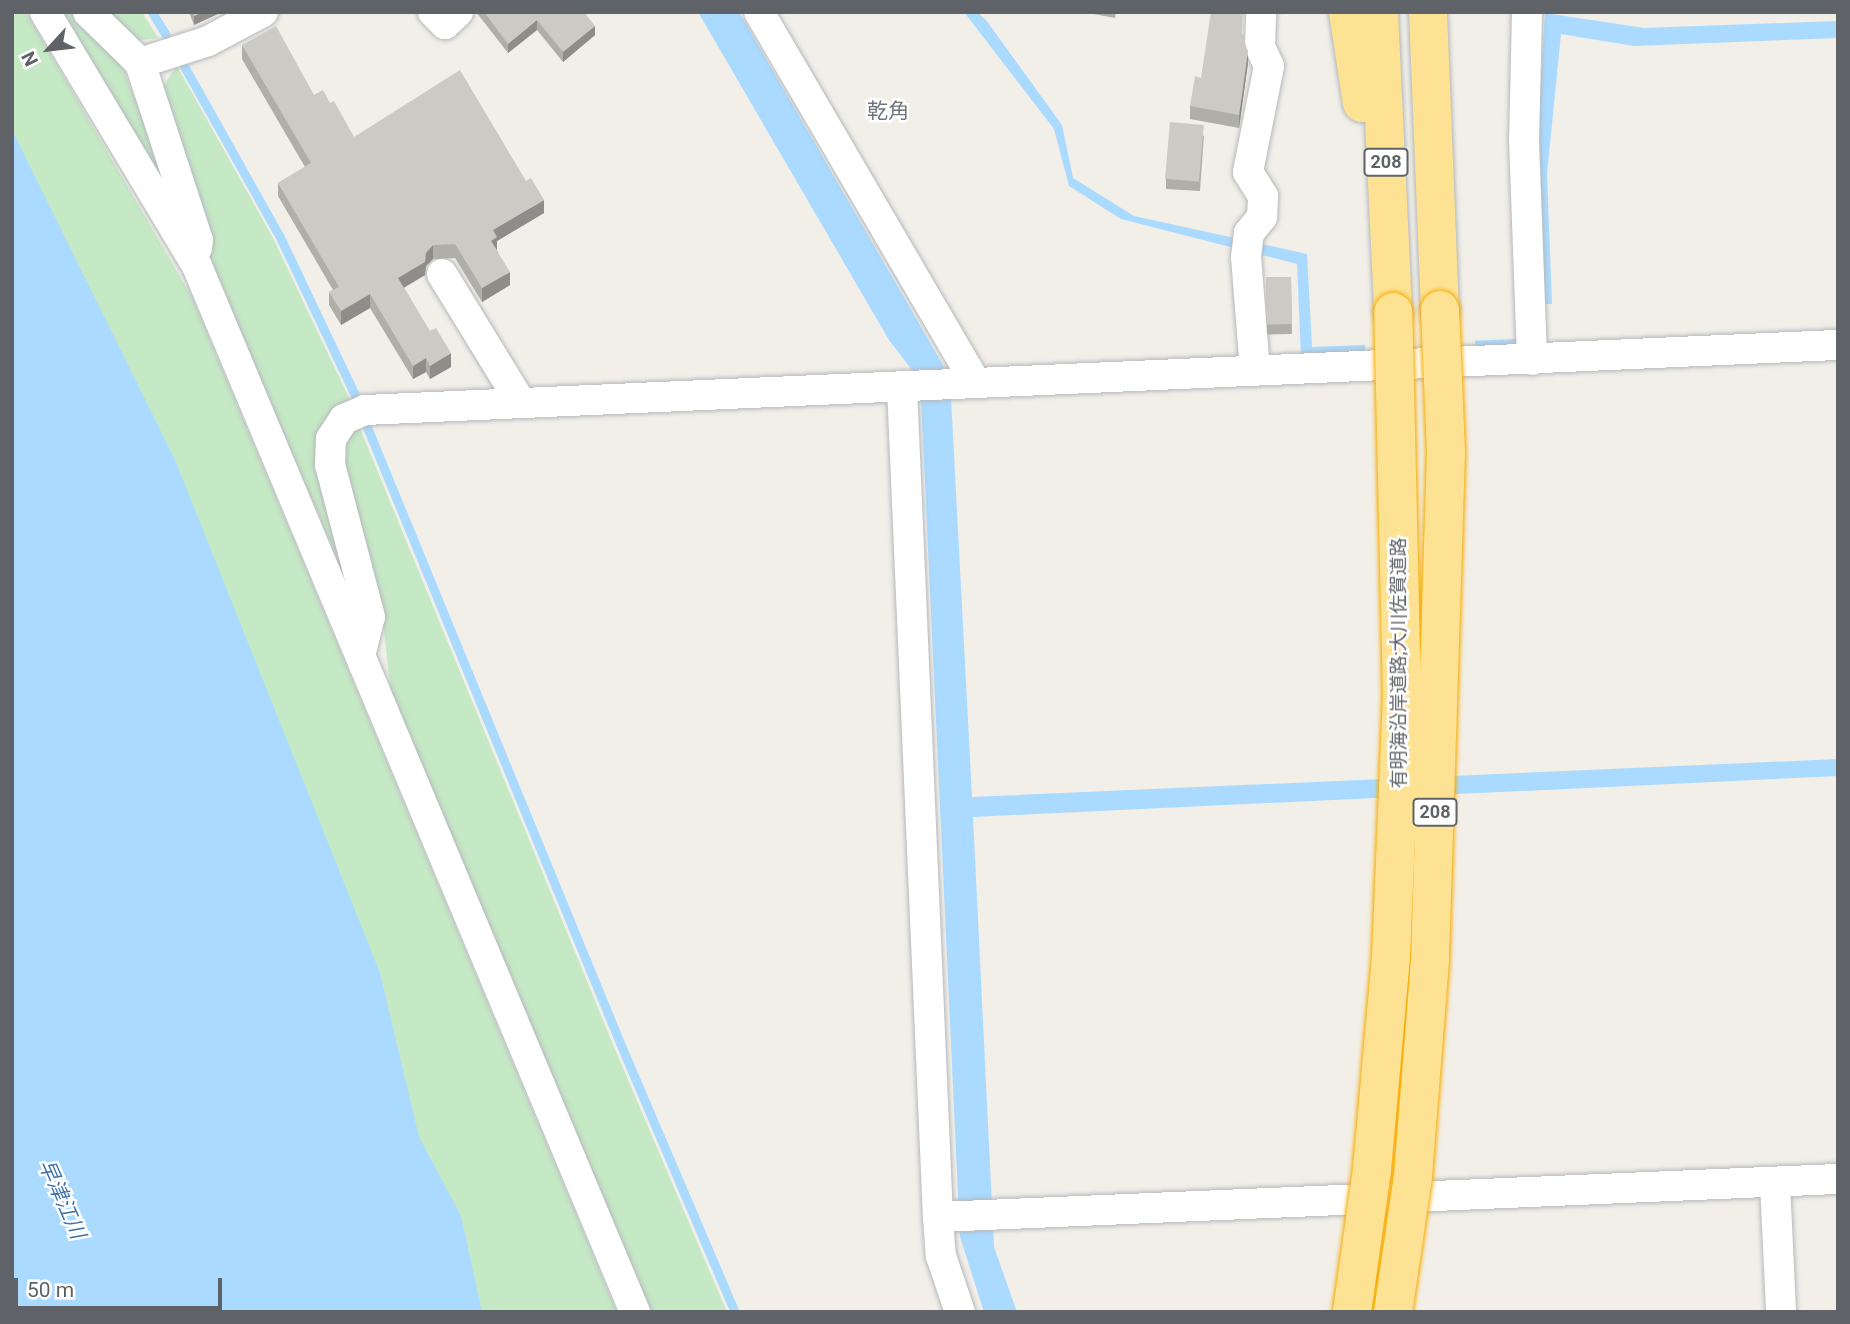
<!DOCTYPE html>
<html>
<head>
<meta charset="utf-8">
<style>
  body { margin:0 }
  #map { position:relative; width:1850px; height:1324px; overflow:hidden; background:#f1efe8; font-family:Roboto,"Noto Sans JP",sans-serif }
  div>[style] { position:absolute }
  .green>* { inset:0; background:#c5e8c5 }
  .water>* { inset:0; background:#aadaff }
  .pier>* { inset:0; background:#f1efe8; transform-origin:0 0 }
  .stream>* { height:9px; margin:-4.5px; padding:0 4.5px; transform-origin:4.5px; border-radius:4.5px; background:#aadaff }
  .roads { filter:drop-shadow(0 0 2px #b5b8bc) drop-shadow(0 0 2px #b5b8bc) }
  .street>* { height:30px; margin:-15px; padding:0 15px; transform-origin:15px; border-radius:15px; background:#fff }
  .highway>* { height:38px; margin:-19px; padding:0 19px; transform-origin:19px; border-radius:19px; background:#fde293 }
  .bridges { filter:drop-shadow(0 0 2px #f9ab00) drop-shadow(0 0 2px #f9ab00) }
  .highway-bridge>* { height:38px; margin:-19px; padding:0 19px; transform-origin:19px; border-radius:19px; background:#fde293 }
  .wall>* { inset:0; background:#afaea9; transform-origin:0 0 }
  .shaded-wall>* { inset:0; background:#8f8d8a }
  .building>* { inset:0; background:#cccac5; transform-origin:0 0 }
  span { translate:-50% -50%; white-space:nowrap; text-align:center; line-height:1.15; -webkit-text-stroke:5px #fff; paint-order:stroke }
  .shield-label span { padding:2px 5px; background:#fff; border:2px solid; border-radius:5px; -webkit-text-stroke-width:0 }
  .shield-label { font-size:18px; color:#5f6368; font-weight:700 }
  .street-label { font-size:19px; color:#5f6368 }
  .neighbourhood-label { font-size:21px; color:#70757a }
  .water-label { font-size:21px; color:#4174aa; font-style:italic }
  .frame { position:absolute; inset:0; border:14px solid #5f6368; pointer-events:none }
  .north { position:absolute; left:14px; top:14px; width:70px; height:70px; -webkit-text-stroke:5px #fff; paint-order:stroke; rotate:243deg; font-size:19px; font-weight:700; line-height:28px; text-align:center; color:#5f6368 }
  .north::after { content:''; display:block; margin:auto; width:24px; height:32px; background:#5f6368; clip-path:polygon(50% 0,100% 100%,50% 72%,0 100%) }
  .scale { position:absolute; left:14px; top:1278px; width:208px; height:32px; box-sizing:border-box; border:4px solid #5f6368; border-top:0; padding-left:9px; font-size:21px; line-height:24px; white-space:nowrap; color:#5f6368; -webkit-text-stroke:5px #fff; paint-order:stroke }
</style>
</head>
<body>
<div id="map">
  <div class="green">
    <i style="clip-path:polygon(12px 12px,26px 12px,193px 299px,617px 1312px,459px 1312px,12px 177px)"></i>
    <i style="clip-path:polygon(58px 12px,74px 12px,123px 68px,179px 213px)"></i>
    <i style="clip-path:polygon(107px 12px,142px 12px,158px 38px,133px 41px)"></i>
    <i style="clip-path:polygon(177px 66px,273px 238px,351px 402px,324px 422px,319px 458px,352px 592px,212px 269px,163px 86px)"></i>
    <i style="clip-path:polygon(359px 426px,614px 1047px,727px 1312px,649px 1312px,392px 704px,384px 630px,342px 472px,343px 441px)"></i>
  </div>
  <div class="water">
    <i style="clip-path:polygon(698px 12px,739px 12px,943px 365px,951px 397px,972px 797px,1838px 759px,1838px 776px,973px 817px,994px 1247px,1017px 1312px,984px 1312px,960px 1237px,921px 397px,915px 374px,889px 340px)"></i>
    <i style="clip-path:polygon(964px 12px,977px 12px,986px 20px,1062px 125px,1073px 178px,1134px 216px,1307px 254px,1312px 347px,1517px 339px,1517px 349px,1301px 358px,1297px 264px,1121px 219px,1069px 186px,1054px 129px)"></i>
    <i style="clip-path:polygon(1545px 13px,1644px 28px,1838px 21px,1838px 38px,1634px 46px,1561px 34px,1547px 174px,1552px 304px,1538px 304px,1535px 174px)"></i>
    <i style="clip-path:polygon(12px 130px,175px 460px,380px 973px,419px 1137px,461px 1216px,482px 1312px,12px 1312px)"></i>
  </div>
  <div class="pier">
    <i style="left:1475px;top:337px;width:17px;height:110px;rotate:90deg"></i>
  </div>
  <div class="stream">
    <i style="left:152px;top:12px;width:26px;rotate:59deg"></i>
    <i style="left:184px;top:66px;width:194px;rotate:60.7deg"></i>
    <i style="left:279px;top:235px;width:179px;rotate:64.6deg"></i>
    <i style="left:367px;top:427px;width:666px;rotate:67.67deg"></i>
    <i style="left:620px;top:1043px;width:293px;rotate:66.9deg"></i>
  </div>
  <div class="roads">
    <div class="street">
      <i style="left:45px;top:12px;width:296px;rotate:59.1deg"></i>
      <i style="left:197px;top:266px;width:1134px;rotate:67.28deg"></i>
      <i style="left:88px;top:12px;width:73px;rotate:44.4deg"></i>
      <i style="left:140px;top:63px;width:186px;rotate:71.9deg"></i>
      <i style="left:198px;top:240px;width:8px;rotate:97deg"></i>
      <i style="left:433px;top:12px;width:17px;rotate:45deg"></i>
      <i style="left:445px;top:24px;width:18px;rotate:-43deg"></i>
      <i style="left:759px;top:12px;width:428px;rotate:59.7deg"></i>
      <i style="left:1527px;top:12px;width:128px;rotate:91.3deg"></i>
      <i style="left:1524px;top:140px;width:220px;rotate:87.9deg"></i>
      <i style="left:140px;top:63px;width:71px;rotate:-17.9deg"></i>
      <i style="left:208px;top:41px;width:62px;rotate:-27.8deg"></i>
      <i style="left:442px;top:274px;width:151px;rotate:58.5deg"></i>
      <i style="left:1255px;top:371px;width:114px;rotate:-94.5deg"></i>
      <i style="left:1246px;top:257px;width:24px;rotate:-83deg"></i>
      <i style="left:1249px;top:233px;width:21px;rotate:-51deg"></i>
      <i style="left:1262px;top:217px;width:21px;rotate:-87deg"></i>
      <i style="left:1263px;top:196px;width:28px;rotate:-122deg"></i>
      <i style="left:1248px;top:172px;width:108px;rotate:-78.8deg"></i>
      <i style="left:1269px;top:66px;width:21px;rotate:-115deg"></i>
      <i style="left:1260px;top:47px;width:35px;rotate:-88deg"></i>
      <i style="left:902px;top:387px;width:831px;rotate:87.52deg"></i>
      <i style="left:938px;top:1217px;width:39px;rotate:86deg"></i>
      <i style="left:941px;top:1256px;width:59px;rotate:71.3deg"></i>
      <i style="left:361px;top:652px;width:36px;rotate:-76deg"></i>
      <i style="left:370px;top:617px;width:157px;rotate:-104.7deg"></i>
      <i style="left:330px;top:465px;width:26px;rotate:-88deg"></i>
      <i style="left:331px;top:439px;width:24px;rotate:-57deg"></i>
      <i style="left:344px;top:419px;width:23px;rotate:-23deg"></i>
      <i style="left:365px;top:410px;width:1474px;rotate:-2.53deg"></i>
      <i style="left:1775px;top:1183px;width:129px;rotate:87.3deg"></i>
      <i style="left:938px;top:1217px;width:901px;rotate:-2.42deg"></i>
    </div>
    <div class="highway">
      <i style="left:1348px;top:12px;width:92px;rotate:81.3deg"></i>
      <i style="left:1379px;top:12px;width:300px;rotate:87.3deg"></i>
      <i style="left:1428px;top:12px;width:298px;rotate:87.7deg"></i>
    </div>
  </div>
  <div class="bridges">
    <div class="highway-bridge">
      <i style="left:1352px;top:1312px;width:143px;rotate:-82deg"></i>
      <i style="left:1372px;top:1170px;width:214px;rotate:-84.9deg"></i>
      <i style="left:1391px;top:957px;width:261px;rotate:-87.6deg"></i>
      <i style="left:1402px;top:696px;width:384px;rotate:-91.3deg"></i>
      <i style="left:1393px;top:1312px;width:137px;rotate:-81.6deg"></i>
      <i style="left:1413px;top:1176px;width:219px;rotate:-85.5deg"></i>
      <i style="left:1430px;top:958px;width:505px;rotate:-88.19deg"></i>
      <i style="left:1446px;top:453px;width:143px;rotate:-92.4deg"></i>
    </div>
  </div>
  <div class="wall">
    <i style="clip-path:polygon(189px 12px,222px 12px,194px 25px)"></i>
    <i style="clip-path:polygon(476px 12px,584px 12px,595px 35px,563px 62px,537px 30px,508px 53px)"></i>
    <i style="clip-path:polygon(1083px 12px,1116px 12px,1115px 18px)"></i>
    <i style="clip-path:polygon(1243px 35px,1248px 63px,1239px 128px,1190px 119px,1190px 106px,1201px 78px)"></i>
    <i style="clip-path:polygon(242px 45px,314px 95px,330px 103px,354px 137px,544px 213px,497px 241px,497px 250px,510px 285px,482px 302px,455px 258px,433px 259px,426px 266px,425px 275px,404px 288px,451px 367px,430px 379px,426px 372px,413px 379px,370px 308px,341px 325px,329px 305px,329px 292px,333px 290px,278px 196px,278px 183px,305px 167px,242px 59px)"></i>
    <i style="clip-path:polygon(1204px 135px,1200px 191px,1166px 189px,1166px 179px)"></i>
    <i style="left:1291px;top:277px;width:57px;height:25px;rotate:89deg"></i>
  </div>
  <div class="shaded-wall">
    <i style="clip-path:polygon(203px 12px,222px 12px,194px 25px,194px 16px)"></i>
    <i style="clip-path:polygon(537px 20px,537px 30px,508px 53px,508px 44px)"></i>
    <i style="clip-path:polygon(595px 26px,595px 35px,563px 62px,563px 52px)"></i>
    <i style="clip-path:polygon(1248px 51px,1248px 63px,1239px 128px,1239px 115px)"></i>
    <i style="clip-path:polygon(544px 200px,544px 213px,497px 241px,497px 250px,491px 241px,493px 230px)"></i>
    <i style="clip-path:polygon(433px 245px,433px 259px,426px 266px,425px 275px,398px 291px,398px 278px)"></i>
    <i style="clip-path:polygon(510px 272px,510px 285px,482px 302px,482px 288px)"></i>
    <i style="clip-path:polygon(370px 294px,370px 308px,341px 325px,341px 311px)"></i>
    <i style="clip-path:polygon(451px 353px,451px 367px,430px 379px,430px 366px)"></i>
    <i style="clip-path:polygon(426px 358px,426px 372px,413px 379px,413px 366px)"></i>
  </div>
  <div class="building">
    <i style="clip-path:polygon(193px 12px,203px 12px,194px 16px)"></i>
    <i style="clip-path:polygon(484px 12px,584px 12px,595px 26px,563px 52px,537px 20px,508px 44px)"></i>
    <i style="clip-path:polygon(1211px 12px,1243px 12px,1242px 34px,1248px 51px,1239px 115px,1190px 106px,1195px 76px,1201px 78px)"></i>
    <i style="clip-path:polygon(276px 26px,314px 95px,323px 90px,330px 103px,334px 101px,354px 137px,460px 70px,526px 181px,531px 178px,544px 200px,493px 230px,497px 237px,491px 241px,510px 272px,482px 288px,455px 244px,433px 245px,426px 253px,425px 262px,398px 278px,430px 331px,436px 328px,451px 353px,430px 366px,426px 358px,413px 366px,370px 294px,341px 311px,329px 292px,339px 287px,278px 183px,311px 163px,242px 45px)"></i>
    <i style="left:1170px;top:122px;width:34px;height:57px;rotate:5deg"></i>
    <i style="left:1291px;top:277px;width:47px;height:25px;rotate:89deg"></i>
  </div>
  <div class="shield-label">
    <span style="left:1386px;top:162px">208</span>
    <span style="left:1435px;top:812px">208</span>
  </div>
  <div class="street-label">
    <span style="left:1399px;top:663px;rotate:-90deg">有明海沿岸道路;大川佐賀道路</span>
  </div>
  <div class="neighbourhood-label">
    <span style="left:888px;top:111px">乾角</span>
  </div>
  <div class="water-label">
    <span style="left:62px;top:1199px;rotate:66deg">早津江川</span>
  </div>
  <div class="frame"></div>
  <div class="north">N</div>
  <div class="scale">50 m</div>
</div>
</body>
</html>
